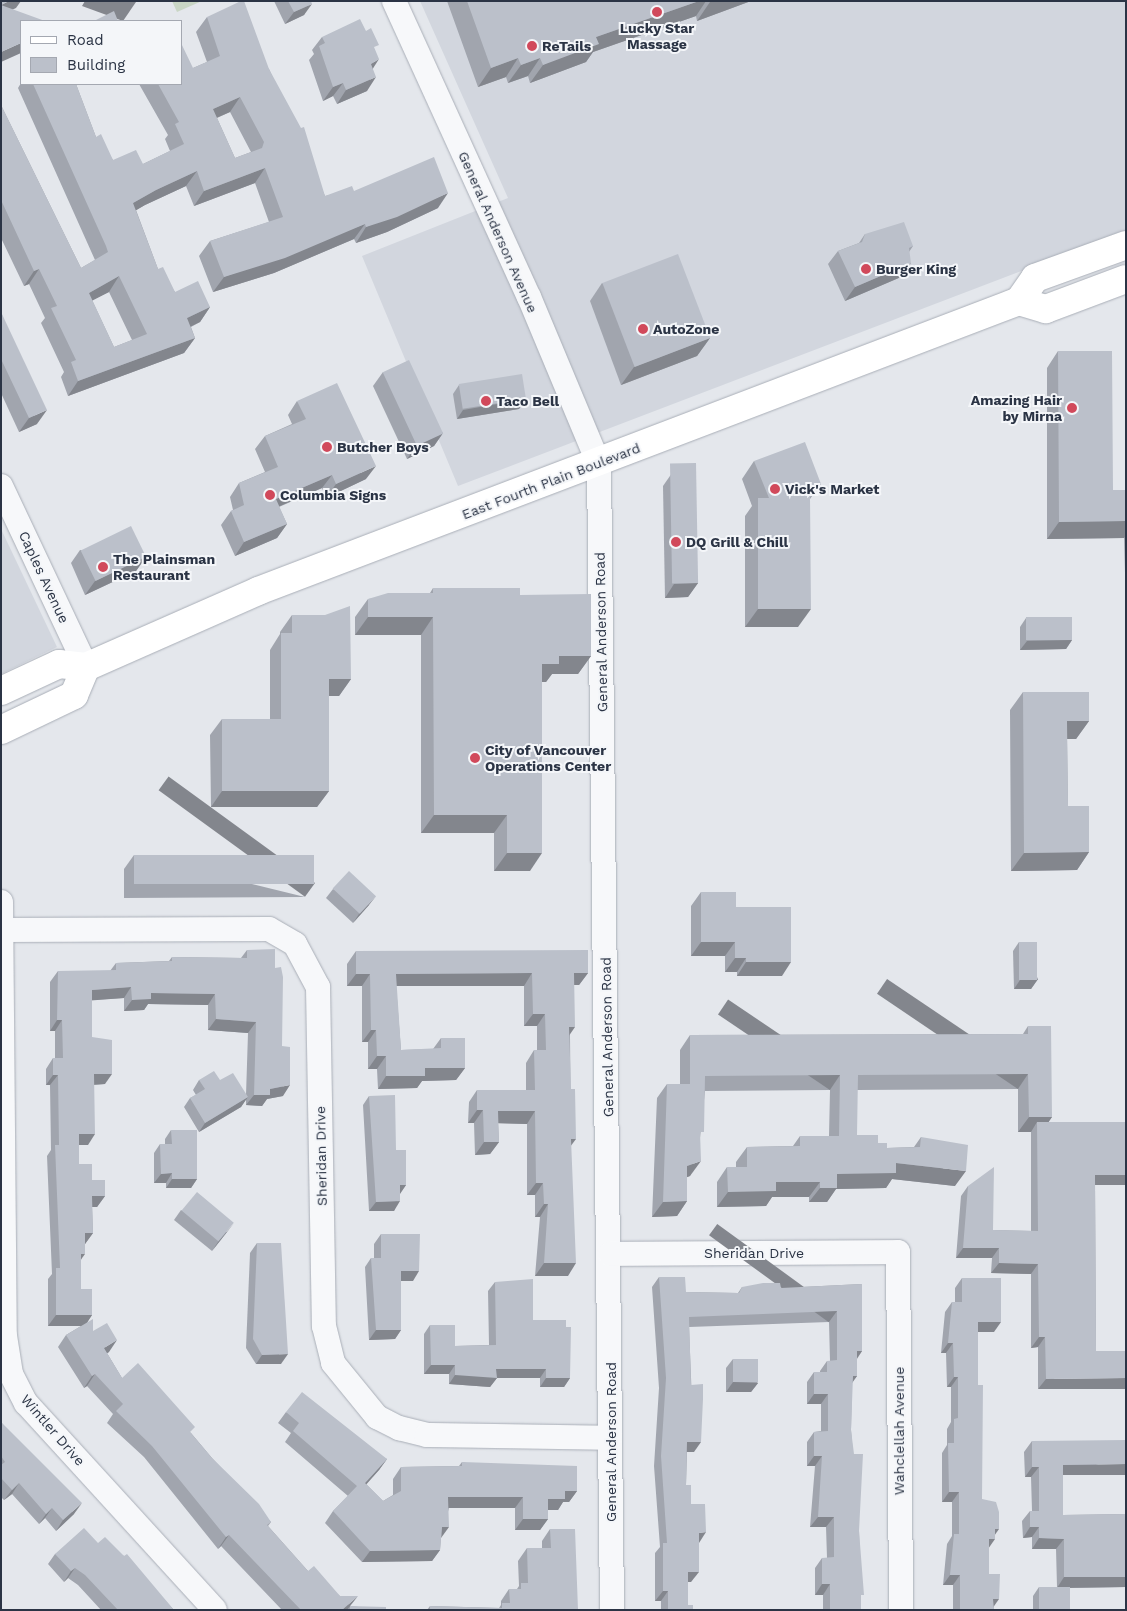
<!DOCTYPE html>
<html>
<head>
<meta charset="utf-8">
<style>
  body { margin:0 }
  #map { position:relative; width:1127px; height:1611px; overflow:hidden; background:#e4e7ec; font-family:"Work Sans",sans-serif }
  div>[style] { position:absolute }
  .built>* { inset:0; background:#d2d6de }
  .green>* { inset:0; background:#c9d6c5 }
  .roads { filter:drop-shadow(0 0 1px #a9aeb7) drop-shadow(0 0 1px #a9aeb7) }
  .minor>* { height:24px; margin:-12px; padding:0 12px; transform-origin:12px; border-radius:12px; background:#f7f8fa }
  .major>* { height:28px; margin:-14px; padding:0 14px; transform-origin:14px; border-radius:14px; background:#fff }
  .wall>* { inset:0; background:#a1a5ae }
  .shaded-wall>* { inset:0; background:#83868d; transform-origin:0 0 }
  .building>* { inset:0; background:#bbc0ca; transform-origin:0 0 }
  .dots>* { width:14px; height:14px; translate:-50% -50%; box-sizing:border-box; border:2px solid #f4f6f9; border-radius:50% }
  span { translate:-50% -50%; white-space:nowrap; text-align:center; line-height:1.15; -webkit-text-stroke:4px #f4f6f9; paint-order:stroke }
  .poi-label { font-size:14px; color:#2b3445; font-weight:700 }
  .left { translate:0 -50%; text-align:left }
  .right { translate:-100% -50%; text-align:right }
  .street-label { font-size:14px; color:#2b3445 }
  .frame { position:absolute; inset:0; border:2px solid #2b3445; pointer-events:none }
  .legend { position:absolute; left:20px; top:20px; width:162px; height:65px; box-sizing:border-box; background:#f4f6f9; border:1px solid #a4a8b1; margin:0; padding:6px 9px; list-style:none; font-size:15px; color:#2b3445 }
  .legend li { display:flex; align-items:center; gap:10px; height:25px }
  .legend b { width:25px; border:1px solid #a4a8b1 }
</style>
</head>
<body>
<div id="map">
  <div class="built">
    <i style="clip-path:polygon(420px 1px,1126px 1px,1126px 231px,458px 486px,362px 256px,508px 198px)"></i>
    <i style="clip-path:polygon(1px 529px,57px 647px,1px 674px)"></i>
  </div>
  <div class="green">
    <i style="clip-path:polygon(172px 1px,202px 1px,177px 12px)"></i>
  </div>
  <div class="roads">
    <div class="minor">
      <i style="left:394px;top:1px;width:325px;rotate:65.5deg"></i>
      <i style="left:529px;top:297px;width:181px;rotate:67.3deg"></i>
      <i style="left:599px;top:464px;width:1146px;rotate:89.35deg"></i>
      <i style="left:1px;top:486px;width:200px;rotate:64.8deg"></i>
      <i style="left:1px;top:902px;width:434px;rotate:89.5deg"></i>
      <i style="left:5px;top:1336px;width:38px;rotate:81deg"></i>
      <i style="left:11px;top:1374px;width:33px;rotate:63deg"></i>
      <i style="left:26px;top:1403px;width:280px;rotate:47.6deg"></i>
      <i style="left:2px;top:930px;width:267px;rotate:-0.2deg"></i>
      <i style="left:269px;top:929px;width:30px;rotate:30deg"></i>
      <i style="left:295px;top:944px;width:49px;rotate:61.9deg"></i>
      <i style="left:318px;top:987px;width:339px;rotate:89deg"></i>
      <i style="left:324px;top:1326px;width:38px;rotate:76deg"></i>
      <i style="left:333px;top:1363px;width:70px;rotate:50.8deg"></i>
      <i style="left:377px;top:1417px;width:25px;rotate:27deg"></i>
      <i style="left:399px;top:1428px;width:29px;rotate:14deg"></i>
      <i style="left:427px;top:1435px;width:183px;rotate:0.9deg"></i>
      <i style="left:610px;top:1254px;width:288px;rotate:-0.4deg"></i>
      <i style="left:898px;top:1252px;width:358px;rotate:89.5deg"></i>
    </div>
    <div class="major">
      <i style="left:1019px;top:301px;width:28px;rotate:-55deg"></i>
      <i style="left:1035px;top:278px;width:97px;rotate:-19.9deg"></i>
      <i style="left:1px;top:691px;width:64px;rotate:-25deg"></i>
      <i style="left:59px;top:664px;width:27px;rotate:6deg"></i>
      <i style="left:86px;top:667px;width:188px;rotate:-23.8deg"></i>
      <i style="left:258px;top:591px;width:814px;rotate:-20.86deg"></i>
      <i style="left:1019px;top:301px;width:28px;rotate:17deg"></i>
      <i style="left:1046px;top:309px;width:85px;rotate:-20.6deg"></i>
      <i style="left:1px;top:730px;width:81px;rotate:-25.6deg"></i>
      <i style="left:74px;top:695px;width:30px;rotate:-67deg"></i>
    </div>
  </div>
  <div class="wall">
    <i style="clip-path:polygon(274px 1px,311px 1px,304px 15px,285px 24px)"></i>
    <i style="clip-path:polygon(447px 1px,751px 1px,697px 21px,696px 16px,593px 52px,586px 62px,530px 83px,528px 76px,508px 83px,506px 77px,478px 87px)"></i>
    <i style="clip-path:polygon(evenodd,207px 17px,269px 69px,325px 196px,354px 191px,438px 208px,387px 232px,356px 243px,354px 239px,274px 273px,213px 292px,199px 256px,210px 241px,269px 222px,255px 183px,194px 206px,186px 186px,145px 205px,136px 210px,158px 269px,175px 292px,210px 307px,200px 322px,191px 327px,195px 338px,184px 353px,68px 396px,61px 377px,64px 372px,41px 323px,45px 318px,29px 284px,24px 286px,1px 238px,1px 105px,81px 268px,95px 260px,18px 88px,21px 83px,21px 84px,76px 84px,96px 137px,113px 160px,143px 164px,170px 151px,165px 139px,168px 135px,139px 84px,181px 84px,193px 68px,207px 62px,196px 32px,207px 17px,230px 112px,251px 152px,235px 158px,217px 118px,230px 112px,207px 17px,109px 292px,132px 340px,114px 347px,92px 300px,109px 292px)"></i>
    <i style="clip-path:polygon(322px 37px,375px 50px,373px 69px,367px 91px,337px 104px,333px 96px,323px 101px,309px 60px,314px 54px,312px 50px)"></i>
    <i style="clip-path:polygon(865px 234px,913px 246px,909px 252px,901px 277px,845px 301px,828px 264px,838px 251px,859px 243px)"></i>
    <i style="clip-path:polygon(602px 283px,710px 338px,697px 356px,621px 385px,590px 301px)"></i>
    <i style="clip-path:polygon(1px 312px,37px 424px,19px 432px,1px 393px)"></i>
    <i style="clip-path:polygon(1058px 351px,1113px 490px,1126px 490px,1126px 573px,1125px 573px,1124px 538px,1047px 539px,1047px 368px)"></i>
    <i style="clip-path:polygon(383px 372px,443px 433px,434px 446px,407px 459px,373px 386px)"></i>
    <i style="clip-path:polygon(459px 385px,526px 399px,519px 409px,457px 419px,453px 394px)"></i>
    <i style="clip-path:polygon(297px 401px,366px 479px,326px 498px,322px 488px,279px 507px,287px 524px,277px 538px,235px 556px,221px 525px,231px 511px,233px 510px,230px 497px,239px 483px,265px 472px,255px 449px,265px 436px,292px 424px,288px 415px)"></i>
    <i style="clip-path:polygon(754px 461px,821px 484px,810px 499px,798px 627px,745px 627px,745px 516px,752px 506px,742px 479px)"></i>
    <i style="clip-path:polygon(672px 473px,698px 583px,688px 597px,665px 598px,663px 486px)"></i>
    <i style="clip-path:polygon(80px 550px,146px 557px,136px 571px,85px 595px,71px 563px)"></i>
    <i style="clip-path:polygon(433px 588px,520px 595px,591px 656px,578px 674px,552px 674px,546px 682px,542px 682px,530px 871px,494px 871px,494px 833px,421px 833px,421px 635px,355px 635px,355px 617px,368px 599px,430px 593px)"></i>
    <i style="clip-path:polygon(292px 615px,351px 679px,339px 696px,329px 696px,329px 791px,317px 807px,211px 807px,210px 735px,222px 719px,270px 719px,270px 650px,280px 634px,280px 632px)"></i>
    <i style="clip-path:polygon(1026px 618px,1072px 640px,1066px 649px,1020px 650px,1020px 627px)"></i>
    <i style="clip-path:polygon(1023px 692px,1089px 721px,1076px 739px,1067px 739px,1068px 806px,1089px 852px,1077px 870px,1011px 871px,1010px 710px)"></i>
    <i style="clip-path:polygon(134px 855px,305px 897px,124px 898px,124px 869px)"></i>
    <i style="clip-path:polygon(333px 889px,369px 905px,353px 923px,326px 898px)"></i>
    <i style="clip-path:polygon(701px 892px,736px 907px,782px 976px,737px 976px,737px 972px,725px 972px,725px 956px,691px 956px,691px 906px)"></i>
    <i style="clip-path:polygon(1019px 942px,1038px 979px,1031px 989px,1014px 989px,1013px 951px)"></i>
    <i style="clip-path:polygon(247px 950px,275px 968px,282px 1046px,283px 1096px,267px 1099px,262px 1106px,246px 1105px,246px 1099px,241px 1107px,199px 1132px,184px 1107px,190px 1098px,196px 1095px,193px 1090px,199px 1080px,220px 1080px,246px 1095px,248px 1033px,208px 1030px,208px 1005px,148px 1004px,144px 1010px,124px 1011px,124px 998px,92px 1000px,92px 1037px,105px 1084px,94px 1085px,88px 1145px,79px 1145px,79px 1164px,105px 1196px,97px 1207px,92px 1207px,93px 1233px,85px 1244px,81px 1260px,81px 1289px,92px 1315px,87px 1322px,93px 1331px,109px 1352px,107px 1353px,122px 1378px,191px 1433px,212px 1458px,271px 1522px,268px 1526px,308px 1571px,340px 1596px,350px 1606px,386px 1610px,282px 1610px,221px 1546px,218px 1549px,144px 1457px,107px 1423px,113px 1414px,87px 1386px,84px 1388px,58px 1347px,66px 1335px,81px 1326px,48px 1326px,48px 1279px,52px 1274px,47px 1156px,51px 1150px,50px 1085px,46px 1085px,46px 1069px,53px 1058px,55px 1058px,55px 1031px,50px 1031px,50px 982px,58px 971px,110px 971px,116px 963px,169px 961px,172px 957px,241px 958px)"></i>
    <i style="clip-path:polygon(356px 951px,588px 973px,579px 985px,574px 985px,570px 1035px,571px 1145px,568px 1276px,535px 1276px,540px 1217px,535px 1217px,535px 1195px,527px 1195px,527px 1124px,498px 1123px,499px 1142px,490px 1154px,475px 1155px,474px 1123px,468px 1123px,469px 1102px,477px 1090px,526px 1090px,526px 1063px,534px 1050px,537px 1050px,537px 1026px,524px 1026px,524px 986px,396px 986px,401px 1050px,433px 1049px,441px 1038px,465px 1068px,456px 1080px,422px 1081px,417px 1088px,378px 1089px,377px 1069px,368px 1069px,368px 1042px,362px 1042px,362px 986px,347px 986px,347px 964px)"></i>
    <i style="clip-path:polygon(1028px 1026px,1052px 1117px,1048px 1122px,1126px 1122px,1126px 1185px,1095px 1185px,1096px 1351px,1038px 1389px,1038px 1347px,1031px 1348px,1031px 1274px,991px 1273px,992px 1258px,956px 1258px,961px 1196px,968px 1186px,993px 1230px,1031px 1231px,1031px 1132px,1018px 1132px,1018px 1089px,857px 1090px,857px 1135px,878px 1143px,887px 1148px,914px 1147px,921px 1137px,955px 1186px,892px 1179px,886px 1188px,836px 1189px,827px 1202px,809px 1202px,809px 1197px,772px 1197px,766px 1206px,717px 1207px,717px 1182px,727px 1167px,736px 1167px,736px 1162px,747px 1147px,793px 1146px,800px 1136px,829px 1136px,830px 1090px,705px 1091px,700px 1138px,690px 1176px,687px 1177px,687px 1201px,677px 1216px,652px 1217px,657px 1098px,667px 1084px,680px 1084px,680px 1050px,690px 1035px,1023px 1034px)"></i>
    <i style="clip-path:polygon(369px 1096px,396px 1150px,406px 1185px,400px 1193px,394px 1211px,369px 1211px,363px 1105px)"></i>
    <i style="clip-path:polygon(171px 1130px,197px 1179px,191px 1188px,166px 1188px,166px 1183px,154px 1183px,154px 1153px,160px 1144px,165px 1144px,165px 1139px)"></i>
    <i style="clip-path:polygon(181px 1210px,227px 1232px,212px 1251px,174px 1220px)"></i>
    <i style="clip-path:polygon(381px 1234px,413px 1281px,401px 1281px,401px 1330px,395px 1339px,369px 1340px,365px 1267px,371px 1258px,374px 1258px,374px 1244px)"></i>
    <i style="clip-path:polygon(257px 1243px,281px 1364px,256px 1364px,246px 1348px,250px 1253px)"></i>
    <i style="clip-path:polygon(659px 1277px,686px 1292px,738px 1293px,742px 1287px,781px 1288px,862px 1284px,862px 1351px,857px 1359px,857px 1376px,852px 1382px,851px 1430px,859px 1531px,861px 1610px,823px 1610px,823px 1595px,815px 1595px,815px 1568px,822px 1558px,827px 1558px,826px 1527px,810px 1527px,815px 1466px,807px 1466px,807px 1442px,814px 1432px,821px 1431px,821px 1404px,807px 1404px,807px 1382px,814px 1372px,820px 1372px,820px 1371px,827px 1361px,830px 1361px,829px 1322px,689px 1327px,694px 1452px,687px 1452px,686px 1485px,691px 1504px,699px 1543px,691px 1582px,688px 1582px,688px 1605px,693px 1610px,661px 1610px,661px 1601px,655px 1601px,655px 1553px,660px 1547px,654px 1466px,659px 1388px,652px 1287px)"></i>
    <i style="clip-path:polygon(962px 1278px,994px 1332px,978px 1332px,978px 1385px,982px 1499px,995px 1535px,989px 1547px,989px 1574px,994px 1610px,953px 1610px,953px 1585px,943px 1585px,947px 1544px,952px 1536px,952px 1502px,942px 1502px,942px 1453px,947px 1445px,947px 1429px,951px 1422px,951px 1387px,947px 1387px,946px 1353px,941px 1353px,945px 1312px,952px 1302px,955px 1302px,955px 1288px)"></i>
    <i style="clip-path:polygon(495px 1282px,533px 1320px,566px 1327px,570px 1378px,564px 1387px,540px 1387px,540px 1378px,497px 1378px,490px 1387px,449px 1384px,449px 1374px,424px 1374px,424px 1334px,430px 1325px,455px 1346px,489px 1345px,488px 1291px)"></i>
    <i style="clip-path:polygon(733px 1359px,758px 1383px,751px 1392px,726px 1392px,726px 1368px)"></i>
    <i style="clip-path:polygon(286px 1412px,387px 1459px,379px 1470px,366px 1484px,383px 1501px,393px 1495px,393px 1479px,401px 1467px,459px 1466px,462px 1462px,577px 1491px,569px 1502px,563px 1502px,558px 1510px,548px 1510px,548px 1519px,540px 1530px,515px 1530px,515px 1508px,449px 1508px,441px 1537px,440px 1550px,432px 1561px,362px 1562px,325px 1523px,333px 1511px,348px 1496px,285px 1442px,291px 1433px,278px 1423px)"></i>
    <i style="clip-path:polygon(1px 1422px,74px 1514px,56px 1531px,45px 1518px,39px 1524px,12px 1494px,4px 1500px,1px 1497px)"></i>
    <i style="clip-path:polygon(1032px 1441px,1126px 1475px,1063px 1475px,1063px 1515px,1126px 1514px,1126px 1587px,1070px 1588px,1070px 1610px,1033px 1610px,1033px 1596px,1039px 1587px,1057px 1587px,1056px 1549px,1032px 1549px,1032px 1537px,1023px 1538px,1022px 1521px,1030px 1511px,1032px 1511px,1031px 1477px,1025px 1477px,1024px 1452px)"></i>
    <i style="clip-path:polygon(550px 1529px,578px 1610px,427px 1610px,430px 1606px,499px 1608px,501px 1605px,501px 1601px,509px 1589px,517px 1589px,519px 1586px,518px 1561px,527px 1548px,542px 1548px,542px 1541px)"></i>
    <i style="clip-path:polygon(98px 1543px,124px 1556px,174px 1610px,101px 1610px,78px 1585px,68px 1578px,64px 1582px,48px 1564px,55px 1554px)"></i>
  </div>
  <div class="shaded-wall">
    <i style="clip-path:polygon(9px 1px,21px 1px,16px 8px,1px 15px,1px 5px)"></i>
    <i style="clip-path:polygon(85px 1px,133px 1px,136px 2px,123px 21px,82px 6px)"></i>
    <i style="clip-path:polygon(699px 1px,706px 1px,696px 16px,593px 52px,586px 62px,530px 83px,543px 65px,596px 37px)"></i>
    <i style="clip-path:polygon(713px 1px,751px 1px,697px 21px,710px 2px)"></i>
    <i style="clip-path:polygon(312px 4px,304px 15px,285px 24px,294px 12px)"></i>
    <i style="clip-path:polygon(21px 43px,21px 53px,1px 62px,1px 52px)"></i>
    <i style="clip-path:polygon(518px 58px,506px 77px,478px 87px,491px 68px)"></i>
    <i style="clip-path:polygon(540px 58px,528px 76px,508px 83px,521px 65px)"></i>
    <i style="clip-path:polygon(379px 59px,370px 73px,371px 64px)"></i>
    <i style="clip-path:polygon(376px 77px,367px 91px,337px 104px,346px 90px)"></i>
    <i style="clip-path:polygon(343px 83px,333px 96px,323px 101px,333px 87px)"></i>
    <i style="clip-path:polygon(240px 97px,230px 112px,202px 124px,213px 109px)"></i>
    <i style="clip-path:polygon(265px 168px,255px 183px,194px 206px,204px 191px)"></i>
    <i style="clip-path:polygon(197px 171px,186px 186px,145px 205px,123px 218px,133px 203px,156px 190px)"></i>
    <i style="clip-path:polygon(448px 193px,438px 208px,387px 232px,356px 243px,366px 227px)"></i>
    <i style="clip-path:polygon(365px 224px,354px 239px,274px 273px,213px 292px,224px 277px)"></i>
    <i style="clip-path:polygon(911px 263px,901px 277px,845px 301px,855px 287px)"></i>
    <i style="clip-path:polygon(39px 269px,29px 284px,24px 286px,34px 271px)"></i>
    <i style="clip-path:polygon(119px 276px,109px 292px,78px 308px,89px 293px)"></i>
    <i style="clip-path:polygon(210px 307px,200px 322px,177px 333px,187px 318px)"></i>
    <i style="clip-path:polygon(195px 338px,184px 353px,68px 396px,78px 381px)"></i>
    <i style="clip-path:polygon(710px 338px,697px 356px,621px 385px,634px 367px)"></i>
    <i style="clip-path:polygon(526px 399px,519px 409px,457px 419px,463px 410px)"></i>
    <i style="clip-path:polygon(47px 410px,37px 424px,19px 432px,29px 418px)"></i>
    <i style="clip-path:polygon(443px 433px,434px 446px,407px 459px,417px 445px)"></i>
    <i style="clip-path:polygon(376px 466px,366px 479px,326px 498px,336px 484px)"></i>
    <i style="clip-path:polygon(332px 475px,322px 488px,266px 512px,276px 499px)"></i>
    <i style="clip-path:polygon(1126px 521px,1126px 536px,1124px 538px,1047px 539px,1059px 522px)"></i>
    <i style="clip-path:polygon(287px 524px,277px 538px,235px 556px,244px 542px)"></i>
    <i style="clip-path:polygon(146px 557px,136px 571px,85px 595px,95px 581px)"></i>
    <i style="clip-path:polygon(698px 583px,688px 597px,665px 598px,674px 584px)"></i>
    <i style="clip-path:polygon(758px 609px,811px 609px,798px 627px,745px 627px)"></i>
    <i style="clip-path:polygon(368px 617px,433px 617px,421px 635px,355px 635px)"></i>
    <i style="clip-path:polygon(1072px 640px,1066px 649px,1020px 650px,1027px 641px)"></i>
    <i style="clip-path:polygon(559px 656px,591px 656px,578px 674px,552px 674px,546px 682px,529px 682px,542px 664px)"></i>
    <i style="clip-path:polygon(329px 679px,351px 679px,339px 696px,318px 696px)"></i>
    <i style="clip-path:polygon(1067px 721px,1089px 721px,1076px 739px,1055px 739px)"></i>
    <i style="clip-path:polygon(222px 791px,329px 791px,317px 807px,211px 807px)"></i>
    <i style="clip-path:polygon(434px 815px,507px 815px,494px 833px,421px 833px)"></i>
    <i style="clip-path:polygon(1089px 852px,1077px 870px,1011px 871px,1024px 853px)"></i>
    <i style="clip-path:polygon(507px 853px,542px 853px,530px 871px,494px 871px)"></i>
    <i style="left:315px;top:883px;width:17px;height:181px;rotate:126deg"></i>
    <i style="clip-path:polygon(376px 896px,369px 905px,353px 923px,359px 914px)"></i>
    <i style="clip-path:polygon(701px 942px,735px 942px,725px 956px,691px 956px)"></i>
    <i style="clip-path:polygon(735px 958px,746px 958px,737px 972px,725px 972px)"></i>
    <i style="clip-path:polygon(746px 962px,791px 962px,782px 976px,737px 976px)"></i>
    <i style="clip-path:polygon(532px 973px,524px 986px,387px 986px,396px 974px)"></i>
    <i style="clip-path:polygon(574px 973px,588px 973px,579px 985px,565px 985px)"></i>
    <i style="clip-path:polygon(356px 974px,370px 974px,362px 986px,347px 986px)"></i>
    <i style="clip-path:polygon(1038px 979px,1031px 989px,1014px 989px,1020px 980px)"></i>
    <i style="clip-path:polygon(131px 987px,124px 998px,84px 1001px,92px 990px)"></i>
    <i style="clip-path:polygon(151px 993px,215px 994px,208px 1005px,148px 1004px,144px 1010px,124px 1011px,132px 1000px)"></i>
    <i style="clip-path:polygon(533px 1014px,545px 1014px,537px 1026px,524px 1026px)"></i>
    <i style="clip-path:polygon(216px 1019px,256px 1022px,248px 1033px,208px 1030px)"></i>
    <i style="clip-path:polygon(57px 1020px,62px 1020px,55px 1031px,50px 1031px)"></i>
    <i style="clip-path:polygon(569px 1027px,575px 1027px,566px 1040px)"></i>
    <i style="clip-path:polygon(371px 1030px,376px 1030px,368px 1042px,362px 1042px)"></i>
    <i style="clip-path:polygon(377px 1056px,386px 1056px,377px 1069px,368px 1069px)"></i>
    <i style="clip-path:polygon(425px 1068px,465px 1068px,456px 1080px,422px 1081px,417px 1088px,378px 1089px,386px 1076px)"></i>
    <i style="clip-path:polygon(94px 1074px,112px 1074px,105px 1084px,87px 1085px)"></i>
    <i style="left:1028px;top:1074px;width:18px;height:170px;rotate:124deg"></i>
    <i style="clip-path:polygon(53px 1075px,58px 1075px,50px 1085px,46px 1085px)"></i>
    <i style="left:840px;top:1075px;width:18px;height:135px;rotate:124deg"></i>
    <i style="clip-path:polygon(290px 1085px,283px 1096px,267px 1099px,262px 1106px,246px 1105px,254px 1095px,270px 1089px)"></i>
    <i style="clip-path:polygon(248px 1097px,241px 1107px,199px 1132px,205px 1123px)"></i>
    <i style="clip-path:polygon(477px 1110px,483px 1110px,474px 1123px,468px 1123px)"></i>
    <i style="clip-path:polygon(498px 1111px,535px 1111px,527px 1124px,489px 1123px)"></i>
    <i style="clip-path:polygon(1029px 1117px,1052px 1117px,1042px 1132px,1037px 1122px,1031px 1132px,1018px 1132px)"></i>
    <i style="clip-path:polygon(79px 1134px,95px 1134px,88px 1145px,72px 1145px)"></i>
    <i style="clip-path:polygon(571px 1139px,576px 1139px,567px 1151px)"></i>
    <i style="clip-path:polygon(484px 1142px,499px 1142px,490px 1154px,475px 1155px)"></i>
    <i style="clip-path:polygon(701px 1161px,690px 1176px,677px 1181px,687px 1166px)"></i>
    <i style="clip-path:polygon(896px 1163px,966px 1171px,955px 1186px,892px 1179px,886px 1188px,836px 1189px,827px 1202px,809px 1202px,820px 1188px,837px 1174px)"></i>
    <i style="clip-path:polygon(172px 1173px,166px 1183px,154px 1183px,161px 1174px)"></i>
    <i style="clip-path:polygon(1095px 1175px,1126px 1175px,1126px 1185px,1088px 1185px)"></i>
    <i style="clip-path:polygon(172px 1179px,197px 1179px,191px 1188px,166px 1188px)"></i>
    <i style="clip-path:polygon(776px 1182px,820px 1182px,809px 1197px,772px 1197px,766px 1206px,717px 1207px,728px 1192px)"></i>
    <i style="clip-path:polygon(536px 1183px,543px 1183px,535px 1195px,527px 1195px)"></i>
    <i style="clip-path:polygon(400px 1185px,406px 1185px,400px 1194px)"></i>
    <i style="clip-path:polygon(92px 1196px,105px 1196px,97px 1207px,85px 1207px)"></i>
    <i style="clip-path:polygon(400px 1201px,394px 1211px,369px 1211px,376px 1202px)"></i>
    <i style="clip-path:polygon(687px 1201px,677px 1216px,652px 1217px,663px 1202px)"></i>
    <i style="clip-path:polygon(544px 1204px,548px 1204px,540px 1217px,535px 1217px)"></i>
    <i style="clip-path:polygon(234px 1223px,227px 1232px,212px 1251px,218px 1242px)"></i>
    <i style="clip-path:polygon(85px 1233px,93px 1233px,85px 1244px)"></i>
    <i style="clip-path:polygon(963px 1248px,999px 1248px,992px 1258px,956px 1258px)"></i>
    <i style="clip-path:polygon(81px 1254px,85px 1254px,77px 1265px)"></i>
    <i style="clip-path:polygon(544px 1263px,576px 1263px,568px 1276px,535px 1276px)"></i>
    <i style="clip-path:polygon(999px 1263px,1038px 1264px,1031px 1274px,991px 1273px)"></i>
    <i style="clip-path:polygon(401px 1271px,419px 1271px,413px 1281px,394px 1281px)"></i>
    <i style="left:837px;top:1311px;width:14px;height:148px;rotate:126deg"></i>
    <i style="clip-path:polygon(56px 1315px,92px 1315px,85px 1326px,48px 1326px)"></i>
    <i style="clip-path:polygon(978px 1322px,1001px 1322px,994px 1332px,971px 1332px)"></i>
    <i style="clip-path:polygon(376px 1330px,401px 1330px,395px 1339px,369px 1340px)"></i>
    <i style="clip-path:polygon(1039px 1337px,1045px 1337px,1038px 1347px,1031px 1348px)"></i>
    <i style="clip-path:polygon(117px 1340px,109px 1352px,96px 1360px,104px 1348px)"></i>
    <i style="clip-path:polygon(948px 1343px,953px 1343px,946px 1353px,941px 1353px)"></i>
    <i style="clip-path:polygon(857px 1351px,862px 1351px,855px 1361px)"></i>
    <i style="clip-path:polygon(288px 1354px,281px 1364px,256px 1364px,262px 1355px)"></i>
    <i style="clip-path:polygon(431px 1365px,455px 1365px,449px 1374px,424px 1374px)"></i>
    <i style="clip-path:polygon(496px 1369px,546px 1369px,540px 1378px,497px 1378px,490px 1387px,449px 1384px,455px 1375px)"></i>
    <i style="clip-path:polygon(95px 1374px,87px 1386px,84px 1388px,92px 1376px)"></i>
    <i style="clip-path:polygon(853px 1376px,857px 1376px,850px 1386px)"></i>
    <i style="clip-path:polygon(954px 1377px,958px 1377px,951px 1387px,947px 1387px)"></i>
    <i style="clip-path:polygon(546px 1378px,570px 1378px,564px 1387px,540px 1387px)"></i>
    <i style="clip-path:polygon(1126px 1378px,1126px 1389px,1038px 1389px,1046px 1379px)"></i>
    <i style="clip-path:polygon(733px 1382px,758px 1383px,751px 1392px,726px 1392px)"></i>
    <i style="clip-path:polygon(814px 1394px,828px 1394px,821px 1404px,807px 1404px)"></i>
    <i style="clip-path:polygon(687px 1442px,701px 1442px,694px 1452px,680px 1452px)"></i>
    <i style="clip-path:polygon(814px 1456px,822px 1456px,815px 1466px,807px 1466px)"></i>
    <i style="clip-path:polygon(387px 1459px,379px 1470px,357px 1495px,365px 1483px)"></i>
    <i style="clip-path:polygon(1126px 1464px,1126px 1475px,1055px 1475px,1063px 1465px)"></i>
    <i style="clip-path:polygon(1032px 1467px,1039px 1467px,1031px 1477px,1025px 1477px)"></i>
    <i style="clip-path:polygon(19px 1483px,12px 1494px,4px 1500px,12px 1490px)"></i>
    <i style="clip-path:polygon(565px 1491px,577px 1491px,569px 1502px,563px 1502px,558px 1510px,540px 1510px,548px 1499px)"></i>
    <i style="clip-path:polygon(949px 1492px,959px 1492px,952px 1502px,942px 1502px)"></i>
    <i style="clip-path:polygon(448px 1497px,523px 1497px,515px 1508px,441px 1508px)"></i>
    <i style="clip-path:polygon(82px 1503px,74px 1514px,56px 1531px,63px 1520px)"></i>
    <i style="clip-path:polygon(52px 1508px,45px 1518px,39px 1524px,46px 1514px)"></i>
    <i style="clip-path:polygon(818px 1517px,834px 1517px,826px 1527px,810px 1527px)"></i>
    <i style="clip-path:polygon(523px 1519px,548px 1519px,540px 1530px,515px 1530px)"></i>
    <i style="clip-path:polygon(442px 1527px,449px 1527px,441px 1538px)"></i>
    <i style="clip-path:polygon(1030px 1527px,1039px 1527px,1032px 1537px,1023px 1538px)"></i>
    <i style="clip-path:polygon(995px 1529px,999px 1529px,992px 1539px)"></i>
    <i style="clip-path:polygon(706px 1532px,699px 1543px,691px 1543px,699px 1533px)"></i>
    <i style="clip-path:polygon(229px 1535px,221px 1546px,218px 1549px,226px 1537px)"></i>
    <i style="clip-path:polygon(1039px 1538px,1064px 1539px,1056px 1549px,1032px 1549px)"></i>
    <i style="clip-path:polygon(989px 1539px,995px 1539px,988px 1549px)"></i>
    <i style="clip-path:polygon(440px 1550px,432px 1561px,362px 1562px,370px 1551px)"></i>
    <i style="clip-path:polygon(75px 1568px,68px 1578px,64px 1582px,71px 1571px)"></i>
    <i style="clip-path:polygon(688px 1572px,699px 1572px,691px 1582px,681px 1582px)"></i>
    <i style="clip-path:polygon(950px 1575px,960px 1575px,953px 1585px,943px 1585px)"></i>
    <i style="clip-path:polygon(1064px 1577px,1126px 1577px,1126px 1587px,1057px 1588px)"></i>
    <i style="clip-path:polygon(822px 1584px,830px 1584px,823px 1595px,815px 1595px)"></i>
    <i style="clip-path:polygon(663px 1591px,668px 1591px,661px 1601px,655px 1601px)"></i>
    <i style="clip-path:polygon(358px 1596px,347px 1610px,342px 1610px)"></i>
    <i style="clip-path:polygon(993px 1599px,999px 1599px,992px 1609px)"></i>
  </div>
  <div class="building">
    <i style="clip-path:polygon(1px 1px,9px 1px,1px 5px)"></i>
    <i style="clip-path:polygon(evenodd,241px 1px,244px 1px,269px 69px,301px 128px,304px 127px,325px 196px,352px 186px,354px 191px,434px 157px,448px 193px,397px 217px,366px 227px,365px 224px,285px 258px,224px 277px,210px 241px,283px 217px,265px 168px,204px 191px,197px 171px,156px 190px,133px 203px,158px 269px,163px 267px,175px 292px,198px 281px,210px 307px,187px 318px,195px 338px,78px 381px,71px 362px,76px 360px,51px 308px,57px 306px,39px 269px,34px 271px,1px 200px,1px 105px,81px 268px,108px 252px,106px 246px,33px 84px,76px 84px,96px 137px,101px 134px,113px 160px,136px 150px,143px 164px,184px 144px,175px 124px,179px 122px,158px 84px,181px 84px,181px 43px,193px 68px,220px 56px,207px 17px,241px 1px,240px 97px,264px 142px,262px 148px,235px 158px,213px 109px,240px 97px,241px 1px,119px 276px,147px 334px,114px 347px,89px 293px,119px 276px)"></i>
    <i style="clip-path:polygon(288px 1px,311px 1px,312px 4px,294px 12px)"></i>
    <i style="clip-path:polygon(467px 1px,699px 1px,596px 37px,599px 44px,543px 65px,540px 58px,521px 65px,518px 58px,491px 68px)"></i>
    <i style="clip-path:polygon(1px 5px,45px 21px,21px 21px,21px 43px,1px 52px)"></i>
    <i style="clip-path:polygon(114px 11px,118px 21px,97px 21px,96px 20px)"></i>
    <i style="clip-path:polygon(360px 19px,366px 31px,371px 28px,379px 45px,374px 47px,379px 59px,371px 64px,376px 77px,346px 90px,343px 83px,333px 87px,319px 46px,325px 43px,322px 37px)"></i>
    <i style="clip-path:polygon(904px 222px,913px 246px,909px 248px,911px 263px,855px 287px,838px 251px,862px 242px,865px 234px)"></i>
    <i style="left:678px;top:254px;width:90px;height:81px;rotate:69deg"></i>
    <i style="clip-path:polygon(1px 312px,47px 410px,29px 418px,1px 359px)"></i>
    <i style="clip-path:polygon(1058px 351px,1112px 351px,1113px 490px,1126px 490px,1126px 521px,1059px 522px)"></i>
    <i style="left:409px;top:360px;width:81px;height:29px;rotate:65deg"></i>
    <i style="left:522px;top:374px;width:25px;height:64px;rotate:81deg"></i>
    <i style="clip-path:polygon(337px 383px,376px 466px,336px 484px,332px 475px,276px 499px,287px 524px,244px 542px,231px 511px,244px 505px,239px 483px,278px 467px,265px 436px,306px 419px,297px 401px)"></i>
    <i style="clip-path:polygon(805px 442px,821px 484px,810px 497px,811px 609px,758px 609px,758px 498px,769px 498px,754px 461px)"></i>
    <i style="left:696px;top:463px;width:120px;height:26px;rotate:89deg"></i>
    <i style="left:131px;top:526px;width:34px;height:56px;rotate:64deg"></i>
    <i style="clip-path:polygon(433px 588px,520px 588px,520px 595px,591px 594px,591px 656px,559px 656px,559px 664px,542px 664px,542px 853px,507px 853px,507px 815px,434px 815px,433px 617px,368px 617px,368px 599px,388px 593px,433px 593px)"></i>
    <i style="clip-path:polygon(350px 606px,351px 679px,329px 679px,329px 791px,222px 791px,222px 719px,281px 719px,281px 633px,292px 633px,292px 615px,325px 615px)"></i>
    <i style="left:1072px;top:617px;width:23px;height:46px;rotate:90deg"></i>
    <i style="clip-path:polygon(1023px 692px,1089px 692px,1089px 721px,1067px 721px,1068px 806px,1089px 806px,1089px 852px,1024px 853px)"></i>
    <i style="left:134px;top:855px;width:180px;height:29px"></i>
    <i style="left:349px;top:871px;width:37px;height:24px;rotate:43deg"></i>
    <i style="clip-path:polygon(701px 892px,736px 892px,736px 907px,791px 907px,791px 962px,746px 962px,746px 958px,735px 958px,735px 942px,701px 942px)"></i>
    <i style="left:1019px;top:942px;width:18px;height:38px"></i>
    <i style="clip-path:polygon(275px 949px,275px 968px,281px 967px,283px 977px,282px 1046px,290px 1047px,290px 1085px,270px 1089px,270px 1095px,254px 1095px,256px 1022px,216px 1019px,215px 994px,151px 993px,151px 999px,132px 1000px,131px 987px,92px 990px,92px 1037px,112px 1040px,112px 1074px,94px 1074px,95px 1134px,79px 1134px,79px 1164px,92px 1164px,92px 1180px,105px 1180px,105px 1196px,92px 1196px,93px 1233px,85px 1233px,85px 1254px,81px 1254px,81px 1289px,92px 1289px,92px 1315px,56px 1315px,56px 1268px,60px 1268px,55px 1145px,59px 1145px,58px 1075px,53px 1075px,53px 1058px,63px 1058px,62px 1020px,57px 1020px,58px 971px,116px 970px,116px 963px,172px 961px,172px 957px,247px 958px,247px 950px)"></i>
    <i style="clip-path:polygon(588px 950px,588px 973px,574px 973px,575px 1027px,569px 1027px,571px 1089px,575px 1089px,576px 1139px,571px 1139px,576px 1263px,544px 1263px,548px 1204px,544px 1204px,543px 1183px,536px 1183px,535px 1111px,498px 1111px,499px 1142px,484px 1142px,483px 1110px,477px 1110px,477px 1090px,535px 1090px,534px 1050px,546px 1050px,545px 1014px,533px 1014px,532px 973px,396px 974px,401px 1050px,441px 1048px,441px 1038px,465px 1038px,465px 1068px,425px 1068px,425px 1076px,386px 1076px,386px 1056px,377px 1056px,376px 1030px,371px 1030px,370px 974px,356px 974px,356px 951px)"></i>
    <i style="clip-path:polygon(1028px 1026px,1051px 1026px,1052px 1117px,1029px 1117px,1028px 1074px,858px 1075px,857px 1135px,878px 1135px,878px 1143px,887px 1143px,887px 1148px,920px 1147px,921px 1137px,968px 1145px,966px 1171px,896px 1163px,896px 1173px,837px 1174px,837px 1188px,820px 1188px,820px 1182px,776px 1182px,776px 1191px,728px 1192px,727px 1167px,747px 1167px,747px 1147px,800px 1146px,800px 1136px,839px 1136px,840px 1075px,705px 1076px,704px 1132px,700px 1132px,701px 1161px,687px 1166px,687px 1201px,663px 1202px,667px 1084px,690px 1084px,690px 1035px,1028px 1034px)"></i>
    <i style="clip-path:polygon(214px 1071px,220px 1080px,233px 1073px,248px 1097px,205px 1123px,190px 1098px,205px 1089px,199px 1080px)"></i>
    <i style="clip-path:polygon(395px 1095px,396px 1150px,406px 1150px,406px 1185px,400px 1185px,400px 1201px,376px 1202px,369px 1096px)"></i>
    <i style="clip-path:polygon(1037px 1122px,1126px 1122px,1126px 1175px,1095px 1175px,1096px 1351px,1126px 1351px,1126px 1378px,1046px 1379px,1045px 1337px,1039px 1337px,1038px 1264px,999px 1263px,999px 1248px,963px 1248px,968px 1186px,994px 1167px,993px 1230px,1038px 1231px)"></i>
    <i style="clip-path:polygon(171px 1130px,197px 1130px,197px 1179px,172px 1179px,172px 1173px,161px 1174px,160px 1144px,172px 1144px)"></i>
    <i style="left:197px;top:1192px;width:48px;height:24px;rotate:40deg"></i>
    <i style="clip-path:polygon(381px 1234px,420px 1234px,419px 1271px,401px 1271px,401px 1330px,376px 1330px,371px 1258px,381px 1258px)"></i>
    <i style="clip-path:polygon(257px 1243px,281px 1243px,288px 1354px,262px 1355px,253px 1339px)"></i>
    <i style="clip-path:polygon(659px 1277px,685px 1277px,686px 1292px,739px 1293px,742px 1287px,763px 1283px,780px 1283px,781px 1288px,862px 1284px,862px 1351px,857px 1351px,857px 1376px,853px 1376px,851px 1430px,854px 1454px,863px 1454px,859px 1531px,864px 1595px,861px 1595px,861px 1610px,830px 1610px,830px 1584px,822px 1584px,822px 1558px,834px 1557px,834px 1517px,818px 1517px,822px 1456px,814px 1456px,814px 1432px,828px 1431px,828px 1394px,814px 1394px,814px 1372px,827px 1372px,827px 1361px,837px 1360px,837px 1311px,689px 1317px,691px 1385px,703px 1384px,703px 1399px,701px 1442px,687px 1442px,686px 1485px,691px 1485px,691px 1504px,705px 1504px,706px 1532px,699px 1533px,699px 1572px,688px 1572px,688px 1605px,693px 1605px,693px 1610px,668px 1610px,668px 1591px,663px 1591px,663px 1543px,667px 1543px,661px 1456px,666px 1378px)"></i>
    <i style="clip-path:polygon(962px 1278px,1001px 1278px,1001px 1322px,978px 1322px,978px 1385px,983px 1385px,982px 1499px,996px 1502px,999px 1512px,999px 1529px,995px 1529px,995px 1539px,989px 1539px,989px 1574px,1000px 1574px,999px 1599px,993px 1599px,994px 1610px,960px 1610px,960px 1575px,950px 1575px,954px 1534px,959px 1534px,959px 1492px,949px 1492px,948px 1443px,954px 1443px,954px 1419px,958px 1418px,958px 1377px,954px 1377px,953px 1343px,948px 1343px,952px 1302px,962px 1302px)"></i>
    <i style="clip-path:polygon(533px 1279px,533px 1320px,566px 1320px,566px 1327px,571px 1327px,570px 1378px,546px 1378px,546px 1369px,496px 1369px,497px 1378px,455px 1375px,455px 1365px,431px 1365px,430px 1325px,455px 1325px,455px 1346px,496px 1345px,495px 1282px)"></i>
    <i style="clip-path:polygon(93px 1319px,93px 1331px,107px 1323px,117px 1340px,104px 1348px,122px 1378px,138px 1363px,195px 1427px,190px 1432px,212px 1458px,259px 1504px,271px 1522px,267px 1525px,308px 1571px,314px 1566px,340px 1596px,358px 1596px,342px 1610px,301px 1610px,229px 1535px,226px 1537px,152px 1446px,116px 1411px,123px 1404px,95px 1374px,92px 1376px,66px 1335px)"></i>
    <i style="left:733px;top:1359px;width:25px;height:23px"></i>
    <i style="clip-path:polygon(302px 1392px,387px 1459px,365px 1483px,383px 1501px,401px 1491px,401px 1467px,462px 1466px,462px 1462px,577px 1466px,577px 1491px,565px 1491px,565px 1499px,548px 1499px,548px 1519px,523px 1519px,523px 1497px,448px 1497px,449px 1527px,442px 1527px,440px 1550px,370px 1551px,333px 1511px,357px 1486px,293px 1431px,299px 1423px,286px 1412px)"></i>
    <i style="clip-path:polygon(1px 1422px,82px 1503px,63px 1520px,52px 1508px,46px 1514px,19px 1483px,12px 1490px,1px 1478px,1px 1465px,5px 1462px,1px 1456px)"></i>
    <i style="clip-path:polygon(1126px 1440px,1126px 1464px,1063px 1465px,1063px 1515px,1126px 1514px,1126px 1577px,1064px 1577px,1064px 1539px,1039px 1538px,1039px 1527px,1030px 1527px,1030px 1511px,1039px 1511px,1039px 1467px,1032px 1467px,1032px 1441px)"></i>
    <i style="clip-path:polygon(84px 1528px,98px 1543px,105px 1537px,124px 1556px,127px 1554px,174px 1610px,118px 1610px,85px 1575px,75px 1568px,71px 1571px,55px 1554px)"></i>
    <i style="clip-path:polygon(550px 1529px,575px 1529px,578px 1610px,430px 1610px,430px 1606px,502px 1608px,502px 1603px,510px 1603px,509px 1589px,521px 1589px,521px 1583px,528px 1583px,527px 1548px,551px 1548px)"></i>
    <i style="left:1039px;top:1587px;width:31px;height:23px"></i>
    <i style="clip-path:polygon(350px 1606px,386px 1607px,386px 1610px,350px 1610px)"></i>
  </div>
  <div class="dots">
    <i style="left:657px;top:12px;background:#d1495b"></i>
    <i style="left:532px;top:46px;background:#d1495b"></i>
    <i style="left:866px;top:269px;background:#d1495b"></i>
    <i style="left:643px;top:329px;background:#d1495b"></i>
    <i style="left:486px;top:401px;background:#d1495b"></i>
    <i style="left:1072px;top:408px;background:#d1495b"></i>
    <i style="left:327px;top:447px;background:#d1495b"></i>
    <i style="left:775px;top:489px;background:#d1495b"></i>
    <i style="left:270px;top:495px;background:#d1495b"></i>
    <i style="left:676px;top:542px;background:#d1495b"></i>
    <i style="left:103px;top:567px;background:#d1495b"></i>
    <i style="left:475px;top:758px;background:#d1495b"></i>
  </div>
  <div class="poi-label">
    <span style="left:657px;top:36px">Lucky Star<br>Massage</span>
    <span class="left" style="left:542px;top:46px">ReTails</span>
    <span class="left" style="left:876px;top:269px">Burger King</span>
    <span class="left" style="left:653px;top:329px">AutoZone</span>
    <span class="right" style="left:1062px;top:408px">Amazing Hair<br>by Mirna</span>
    <span class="left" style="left:496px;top:401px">Taco Bell</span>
    <span class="left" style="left:337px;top:447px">Butcher Boys</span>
    <span class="left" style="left:785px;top:489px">Vick's Market</span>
    <span class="left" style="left:280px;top:495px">Columbia Signs</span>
    <span class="left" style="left:686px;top:542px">DQ Grill &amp; Chill</span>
    <span class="left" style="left:113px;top:567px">The Plainsman<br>Restaurant</span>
    <span class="left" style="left:485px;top:758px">City of Vancouver<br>Operations Center</span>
  </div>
  <div class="street-label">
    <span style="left:498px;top:232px;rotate:66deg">General Anderson Avenue</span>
    <span style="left:551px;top:481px;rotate:-21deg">East Fourth Plain Boulevard</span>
    <span style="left:44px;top:577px;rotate:65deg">Caples Avenue</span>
    <span style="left:601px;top:632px;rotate:-91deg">General Anderson Road</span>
    <span style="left:607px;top:1037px;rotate:-91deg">General Anderson Road</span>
    <span style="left:321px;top:1156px;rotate:-91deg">Sheridan Drive</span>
    <span style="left:754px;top:1253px">Sheridan Drive</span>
    <span style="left:53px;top:1430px;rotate:49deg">Wintler Drive</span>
    <span style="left:899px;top:1431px;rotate:-90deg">Wahclellah Avenue</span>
    <span style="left:611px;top:1442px;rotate:-90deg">General Anderson Road</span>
  </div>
  <div class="frame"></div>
  <ul class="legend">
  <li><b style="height:6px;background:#fff"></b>Road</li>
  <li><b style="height:14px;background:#bbc0ca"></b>Building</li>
  </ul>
</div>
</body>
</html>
